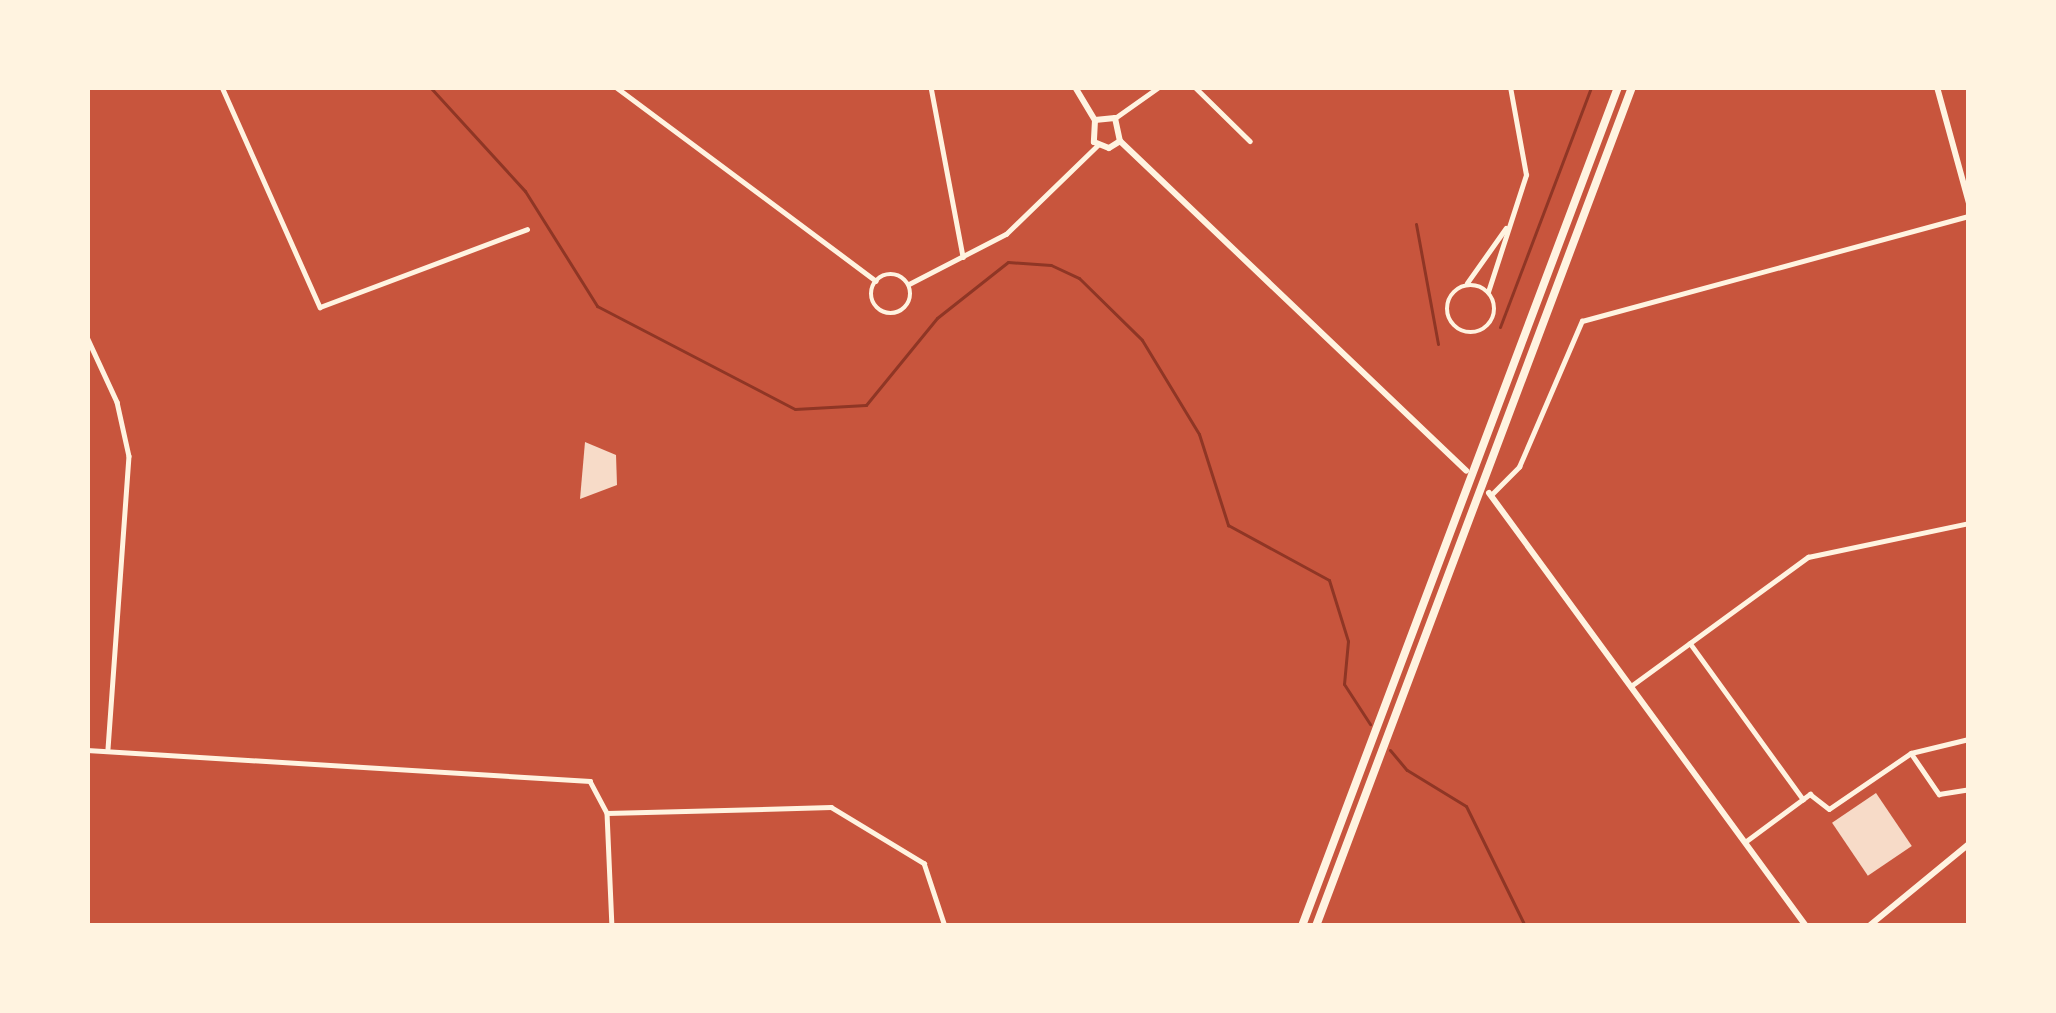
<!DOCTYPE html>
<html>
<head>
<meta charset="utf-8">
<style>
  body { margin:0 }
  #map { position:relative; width:2056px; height:1013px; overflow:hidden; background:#c8553d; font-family:"Work Sans",sans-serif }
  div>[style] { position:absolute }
  .stream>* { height:3px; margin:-1.5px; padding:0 1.5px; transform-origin:1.5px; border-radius:1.5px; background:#8f3625 }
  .building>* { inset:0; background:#f7dbc8; transform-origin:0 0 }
  .minor>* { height:4.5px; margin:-2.25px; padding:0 2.25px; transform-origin:2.25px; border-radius:2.25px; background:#fff3e0 }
  .minor>.ring { margin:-2.25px; padding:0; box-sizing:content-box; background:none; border:4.5px solid #fff3e0; border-radius:50% }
  .tertiary>* { height:6px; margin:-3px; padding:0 3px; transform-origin:3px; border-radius:3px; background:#fff3e0 }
  .trunk>* { height:8px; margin:-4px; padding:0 4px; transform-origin:4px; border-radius:4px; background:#fff3e0 }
  span { translate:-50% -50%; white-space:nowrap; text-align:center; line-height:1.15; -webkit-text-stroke:10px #fff3e0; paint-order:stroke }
  .frame { position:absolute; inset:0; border:90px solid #fff3e0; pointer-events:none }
</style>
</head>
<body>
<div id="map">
  <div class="stream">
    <i style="left:430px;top:87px;width:141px;rotate:47.6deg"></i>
    <i style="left:525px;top:191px;width:136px;rotate:57.9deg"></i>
    <i style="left:597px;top:306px;width:223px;rotate:27.5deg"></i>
    <i style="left:795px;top:409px;width:71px;rotate:-3.2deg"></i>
    <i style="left:866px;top:405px;width:112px;rotate:-50.8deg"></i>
    <i style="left:937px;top:318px;width:90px;rotate:-38.3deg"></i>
    <i style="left:1008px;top:262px;width:43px;rotate:4deg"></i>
    <i style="left:1051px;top:265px;width:31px;rotate:25deg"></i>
    <i style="left:1079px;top:278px;width:88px;rotate:44.5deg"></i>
    <i style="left:1142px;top:340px;width:110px;rotate:58.8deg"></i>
    <i style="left:1199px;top:434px;width:96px;rotate:72.3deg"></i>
    <i style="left:1228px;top:525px;width:115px;rotate:28.6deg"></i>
    <i style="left:1329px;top:580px;width:64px;rotate:72.7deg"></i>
    <i style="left:1348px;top:641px;width:43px;rotate:95.3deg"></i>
    <i style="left:1344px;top:684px;width:48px;rotate:57deg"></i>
    <i style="left:1416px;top:224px;width:122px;rotate:79.6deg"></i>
    <i style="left:1500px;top:327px;width:257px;rotate:-69.2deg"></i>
    <i style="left:1390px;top:750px;width:26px;rotate:50deg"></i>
    <i style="left:1407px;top:770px;width:69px;rotate:31.4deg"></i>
    <i style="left:1466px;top:806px;width:134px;rotate:63.8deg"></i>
  </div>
  <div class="building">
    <i style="clip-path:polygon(585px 442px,616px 455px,617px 485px,580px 499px)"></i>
    <i style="left:1876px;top:793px;width:64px;height:53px;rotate:56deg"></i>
  </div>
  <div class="minor">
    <i style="left:222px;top:87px;width:241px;rotate:66deg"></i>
    <i style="left:320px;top:307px;width:221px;rotate:-20.6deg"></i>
    <i style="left:616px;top:87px;width:324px;rotate:36.7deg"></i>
    <i style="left:931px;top:87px;width:173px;rotate:79.3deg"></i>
    <i style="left:1195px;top:87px;width:77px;rotate:44.5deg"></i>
    <i style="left:1115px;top:118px;width:54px;rotate:-35.2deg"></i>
    <i class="ring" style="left:871px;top:274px;width:35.5px;height:35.5px"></i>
    <i style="left:1467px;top:283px;width:67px;rotate:-54.7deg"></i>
    <i style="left:909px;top:284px;width:109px;rotate:-27.3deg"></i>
    <i style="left:1006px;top:234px;width:128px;rotate:-44.1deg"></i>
    <i class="ring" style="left:1447px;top:285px;width:43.5px;height:43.5px"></i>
    <i style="left:1488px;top:292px;width:123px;rotate:-72deg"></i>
    <i style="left:1526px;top:175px;width:89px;rotate:-100.3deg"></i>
    <i style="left:87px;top:337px;width:72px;rotate:65.2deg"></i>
    <i style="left:117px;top:402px;width:55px;rotate:77.5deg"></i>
    <i style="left:129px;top:456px;width:293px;rotate:94.1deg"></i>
    <i style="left:1491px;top:495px;width:40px;rotate:-45deg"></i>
    <i style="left:1519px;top:467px;width:159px;rotate:-66.7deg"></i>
    <i style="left:1582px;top:321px;width:401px;rotate:-15.2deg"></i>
    <i style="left:1690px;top:643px;width:193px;rotate:54.1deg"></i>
    <i style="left:1631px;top:686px;width:219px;rotate:-36.1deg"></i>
    <i style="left:1808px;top:557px;width:165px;rotate:-11.9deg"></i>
    <i style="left:87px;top:750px;width:504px;rotate:3.53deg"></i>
    <i style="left:590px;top:781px;width:36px;rotate:62deg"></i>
    <i style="left:607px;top:813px;width:113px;rotate:87.5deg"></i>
    <i style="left:1911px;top:753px;width:50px;rotate:55.7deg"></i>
    <i style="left:1939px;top:794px;width:30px;rotate:-9deg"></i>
    <i style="left:607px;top:813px;width:224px;rotate:-1.5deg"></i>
    <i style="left:831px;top:807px;width:109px;rotate:31.1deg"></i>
    <i style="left:924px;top:863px;width:66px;rotate:71.6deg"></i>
    <i style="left:1745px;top:842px;width:81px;rotate:-36.4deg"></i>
    <i style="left:1810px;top:794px;width:24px;rotate:38deg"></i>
    <i style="left:1829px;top:809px;width:99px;rotate:-34.3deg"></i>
    <i style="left:1911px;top:753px;width:60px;rotate:-13.6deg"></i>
  </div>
  <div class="tertiary">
    <i style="left:1075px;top:87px;width:39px;rotate:59deg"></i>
    <i style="left:1937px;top:87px;width:120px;rotate:74.6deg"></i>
    <i style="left:1095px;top:120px;width:22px;rotate:93deg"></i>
    <i style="left:1094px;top:142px;width:16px;rotate:22deg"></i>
    <i style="left:1109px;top:148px;width:13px;rotate:-32deg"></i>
    <i style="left:1095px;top:120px;width:20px;rotate:-6deg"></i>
    <i style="left:1115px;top:118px;width:24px;rotate:78deg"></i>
    <i style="left:1120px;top:141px;width:478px;rotate:43.6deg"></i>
    <i style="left:1489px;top:493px;width:537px;rotate:53.79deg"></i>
    <i style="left:1869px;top:926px;width:129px;rotate:-39.4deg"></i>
  </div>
  <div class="trunk">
    <i style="left:1302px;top:926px;width:897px;rotate:-69.36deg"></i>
    <i style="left:1316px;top:926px;width:897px;rotate:-69.36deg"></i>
  </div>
  <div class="frame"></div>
</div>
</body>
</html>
